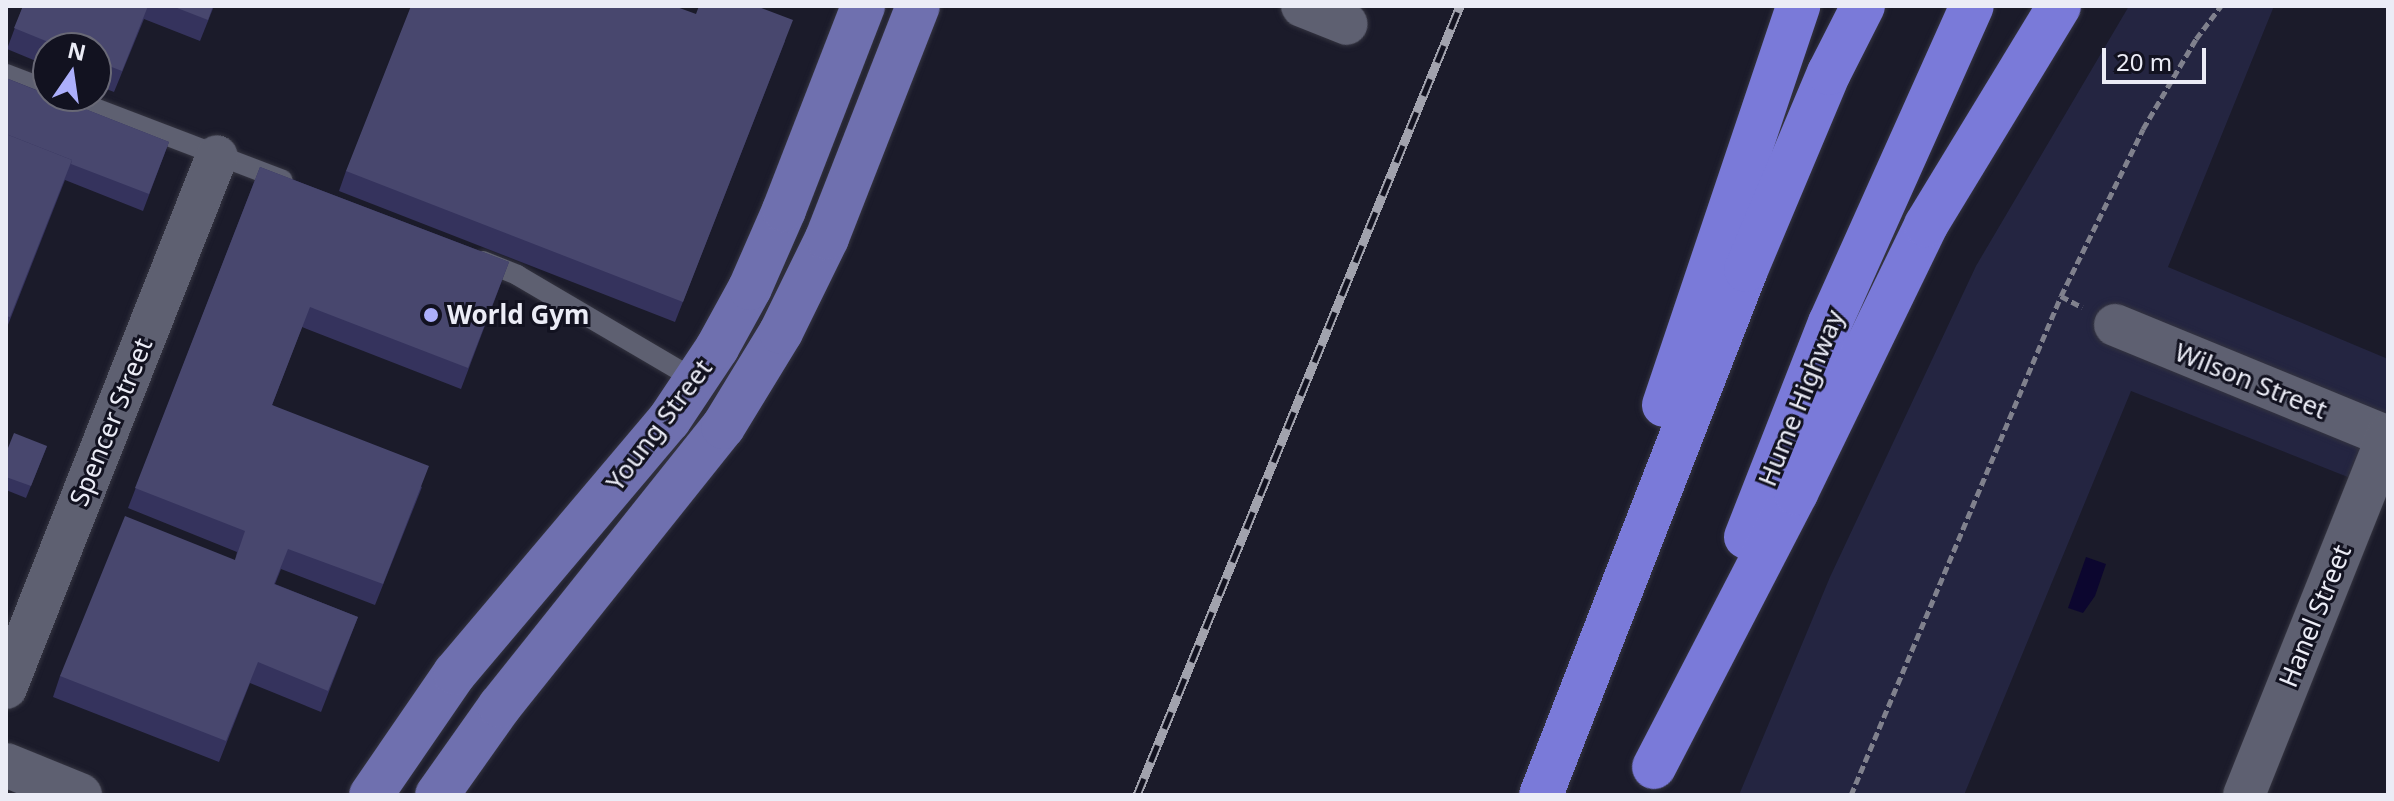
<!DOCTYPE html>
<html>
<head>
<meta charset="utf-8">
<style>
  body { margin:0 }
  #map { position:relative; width:2394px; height:801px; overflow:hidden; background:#1b1b2a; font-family:"Noto Sans",sans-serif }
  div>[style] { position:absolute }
  .green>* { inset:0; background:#242541 }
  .water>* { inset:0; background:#0c062f }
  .path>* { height:5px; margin-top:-2.5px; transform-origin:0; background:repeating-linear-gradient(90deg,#80818d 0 8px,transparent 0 12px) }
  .roads { filter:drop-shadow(0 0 2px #343440) drop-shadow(0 0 2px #343440) }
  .lane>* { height:20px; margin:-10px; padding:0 10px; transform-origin:10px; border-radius:10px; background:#5e6071 }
  .street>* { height:42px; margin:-21px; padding:0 21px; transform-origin:21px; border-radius:21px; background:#5e6071 }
  .secondary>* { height:44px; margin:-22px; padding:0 22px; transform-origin:22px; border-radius:22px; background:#5e6071 }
  .primary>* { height:44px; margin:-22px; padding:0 22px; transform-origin:22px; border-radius:22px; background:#6f70af }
  .highway>* { height:44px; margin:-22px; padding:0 22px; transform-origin:22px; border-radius:22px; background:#7a7ad9 }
  .rail>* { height:9px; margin-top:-4.5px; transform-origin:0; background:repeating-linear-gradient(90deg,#121220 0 18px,#a1a2ad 0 36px); box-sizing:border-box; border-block:2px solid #a1a2ad }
  .wall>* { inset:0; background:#35335d }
  .building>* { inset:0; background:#48476e }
  .dots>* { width:22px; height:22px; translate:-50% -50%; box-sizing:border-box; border:4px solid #121220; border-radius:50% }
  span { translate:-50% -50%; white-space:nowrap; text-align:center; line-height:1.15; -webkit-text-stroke:6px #121220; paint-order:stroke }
  .poi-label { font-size:26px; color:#ebecf6; font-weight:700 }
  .left { translate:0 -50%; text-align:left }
  .street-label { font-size:26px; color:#ebecf6 }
  .frame { position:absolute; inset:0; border:8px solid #ebecf6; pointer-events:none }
  .north { position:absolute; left:32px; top:32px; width:80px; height:80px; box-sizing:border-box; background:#121220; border:2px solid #696976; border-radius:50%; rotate:13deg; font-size:22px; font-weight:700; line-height:32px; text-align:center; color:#ebecf6 }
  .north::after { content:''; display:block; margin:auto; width:28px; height:36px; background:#acaffb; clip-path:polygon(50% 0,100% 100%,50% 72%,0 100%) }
  .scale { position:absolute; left:2102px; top:48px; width:104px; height:36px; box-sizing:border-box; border:4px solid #ebecf6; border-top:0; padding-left:10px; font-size:24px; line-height:28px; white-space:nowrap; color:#ebecf6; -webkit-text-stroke:6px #121220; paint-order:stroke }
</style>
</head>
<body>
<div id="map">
  <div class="green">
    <i style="clip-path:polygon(2129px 6px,2274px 6px,2168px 267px,2388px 359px,2388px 493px,2131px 391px,1964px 795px,1739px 795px,1830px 577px,1976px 266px)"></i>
  </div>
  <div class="water">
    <i style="clip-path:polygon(2086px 557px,2106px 564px,2095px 596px,2083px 613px,2068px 608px)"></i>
  </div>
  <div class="path">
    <i style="left:2061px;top:296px;width:24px;rotate:28deg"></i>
    <i style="left:1851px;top:795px;width:541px;rotate:-67.18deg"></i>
    <i style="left:2061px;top:296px;width:186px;rotate:-63.8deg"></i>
    <i style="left:2143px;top:129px;width:104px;rotate:-59.5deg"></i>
    <i style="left:2196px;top:39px;width:41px;rotate:-52.9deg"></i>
  </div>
  <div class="roads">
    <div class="lane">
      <i style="left:6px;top:74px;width:45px;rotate:20.9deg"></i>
      <i style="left:63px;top:96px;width:235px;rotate:20.9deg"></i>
      <i style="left:483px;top:261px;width:37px;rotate:22deg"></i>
      <i style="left:517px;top:275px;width:208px;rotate:30.4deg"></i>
    </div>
    <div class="street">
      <i style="left:1302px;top:6px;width:48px;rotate:21.8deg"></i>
      <i style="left:2115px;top:325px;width:295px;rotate:22.3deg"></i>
      <i style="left:6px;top:688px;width:572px;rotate:-68.37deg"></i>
      <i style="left:2244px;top:795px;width:386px;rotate:-68.2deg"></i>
    </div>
    <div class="secondary">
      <i style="left:6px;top:765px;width:80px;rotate:22.1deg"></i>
    </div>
    <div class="primary">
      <i style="left:371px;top:795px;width:148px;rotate:-55.5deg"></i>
      <i style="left:455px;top:673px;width:331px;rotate:-49.8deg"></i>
      <i style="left:669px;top:420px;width:87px;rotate:-56.3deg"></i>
      <i style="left:717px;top:348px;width:68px;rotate:-61.2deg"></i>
      <i style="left:750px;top:288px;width:85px;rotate:-66.4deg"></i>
      <i style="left:784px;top:210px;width:219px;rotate:-68.8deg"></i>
      <i style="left:437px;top:795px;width:109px;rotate:-54.7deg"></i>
      <i style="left:500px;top:706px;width:357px;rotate:-51.4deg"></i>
      <i style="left:723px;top:427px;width:111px;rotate:-58.6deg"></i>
      <i style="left:781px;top:332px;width:105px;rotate:-63.9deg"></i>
      <i style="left:827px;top:238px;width:249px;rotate:-68.6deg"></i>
    </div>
    <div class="highway">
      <i style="left:1664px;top:405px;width:421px;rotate:-71.4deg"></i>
      <i style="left:1746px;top:537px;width:230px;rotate:-68.6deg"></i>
      <i style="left:1830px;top:323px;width:347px;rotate:-65.9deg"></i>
      <i style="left:1654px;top:767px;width:309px;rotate:-62.6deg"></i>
      <i style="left:1796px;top:493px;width:298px;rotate:-64.1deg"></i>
      <i style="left:1926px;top:225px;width:256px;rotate:-58.7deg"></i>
      <i style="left:1541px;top:795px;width:564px;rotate:-68.67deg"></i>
      <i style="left:1746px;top:270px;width:214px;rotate:-67.2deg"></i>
      <i style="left:1829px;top:73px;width:75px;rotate:-63.1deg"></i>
    </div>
  </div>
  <div class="rail">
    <i style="left:1137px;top:795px;width:853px;rotate:-67.74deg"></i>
  </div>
  <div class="wall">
    <i style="clip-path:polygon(23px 6px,214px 6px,200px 41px,144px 19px,114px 92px,96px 85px,96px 48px,48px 48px,48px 66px,7px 49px)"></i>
    <i style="clip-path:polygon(696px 14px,785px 41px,675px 322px,339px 191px,346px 171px)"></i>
    <i style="clip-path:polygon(6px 78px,169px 142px,143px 211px,65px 180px,6px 330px)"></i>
    <i style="clip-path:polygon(260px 167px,509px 262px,461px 389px,302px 327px,272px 405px,422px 487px,375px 605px,281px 569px,275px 584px,358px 617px,321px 712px,250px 683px,219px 762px,53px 697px,60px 676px,235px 560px,237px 552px,128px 508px)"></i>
    <i style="clip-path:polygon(47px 446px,26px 498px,6px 490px,6px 453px)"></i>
  </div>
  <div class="building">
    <i style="clip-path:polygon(23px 6px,148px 6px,122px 71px,96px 61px,96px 48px,63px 48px,14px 28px)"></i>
    <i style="clip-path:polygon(172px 6px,213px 6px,208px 20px)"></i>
    <i style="clip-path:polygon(411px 6px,674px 6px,696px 14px,699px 6px,756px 6px,793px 20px,683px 302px,346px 171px)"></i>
    <i style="clip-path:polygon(6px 78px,48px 95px,48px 96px,52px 96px,169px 142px,149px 194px,71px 164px,72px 160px,6px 134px)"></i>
    <i style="clip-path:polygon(6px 134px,72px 160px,10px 317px,6px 316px)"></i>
    <i style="clip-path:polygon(260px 167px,509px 262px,468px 368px,310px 307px,272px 405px,429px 466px,383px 584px,288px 549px,274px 584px,358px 617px,328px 691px,258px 662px,226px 741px,60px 676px,125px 516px,235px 560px,245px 531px,135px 488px)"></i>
    <i style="clip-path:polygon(14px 433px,47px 446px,31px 486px,6px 477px,6px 453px)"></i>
  </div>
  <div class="dots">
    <i style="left:431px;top:315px;background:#acaffb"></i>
  </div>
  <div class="poi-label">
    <span class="left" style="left:447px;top:315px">World Gym</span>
  </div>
  <div class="street-label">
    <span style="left:2251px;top:381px;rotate:22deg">Wilson Street</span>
    <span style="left:1801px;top:398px;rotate:-68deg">Hume Highway</span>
    <span style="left:111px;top:422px;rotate:-68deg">Spencer Street</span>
    <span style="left:659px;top:425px;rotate:-53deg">Young Street</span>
    <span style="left:2315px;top:616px;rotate:-68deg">Hanel Street</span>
  </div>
  <div class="frame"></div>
  <div class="north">N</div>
  <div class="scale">20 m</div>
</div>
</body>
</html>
